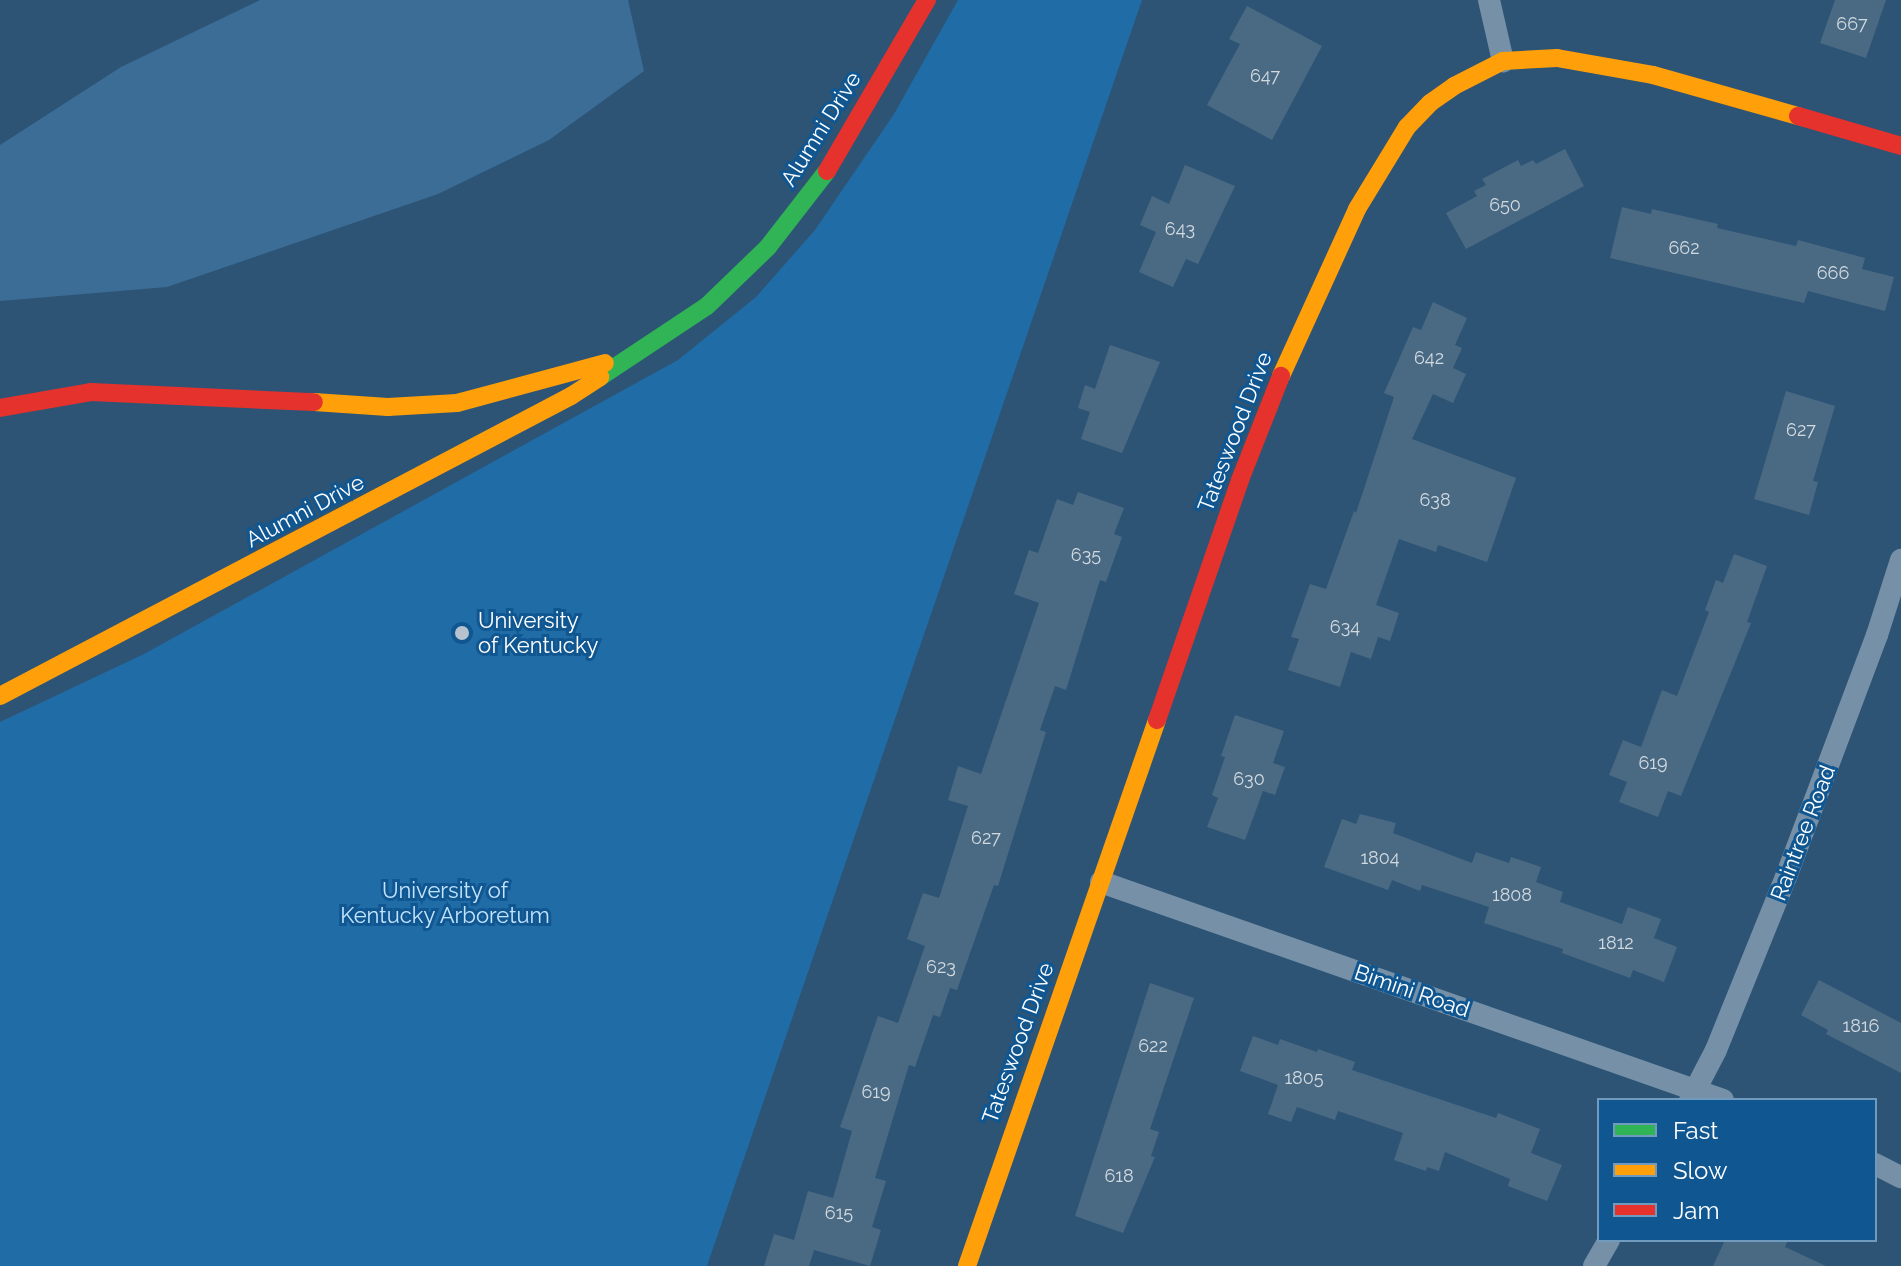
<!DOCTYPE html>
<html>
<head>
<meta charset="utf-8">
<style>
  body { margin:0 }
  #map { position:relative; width:1901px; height:1266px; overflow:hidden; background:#2d5475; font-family:Raleway,sans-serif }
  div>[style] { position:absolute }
  .green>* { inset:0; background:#206ca7 }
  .water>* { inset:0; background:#3b6d97 }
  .building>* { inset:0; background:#4a6a84 }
  .street>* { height:22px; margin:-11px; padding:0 11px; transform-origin:11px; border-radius:11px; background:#7590a7 }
  .fast>* { height:18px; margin:-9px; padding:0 9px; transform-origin:9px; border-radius:9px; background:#30b455 }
  .slow>* { height:18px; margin:-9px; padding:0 9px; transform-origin:9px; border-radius:9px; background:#ff9f0a }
  .jam>* { height:18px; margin:-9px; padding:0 9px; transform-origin:9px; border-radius:9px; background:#e5322d }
  .dots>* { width:22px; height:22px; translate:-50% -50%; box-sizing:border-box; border:4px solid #105792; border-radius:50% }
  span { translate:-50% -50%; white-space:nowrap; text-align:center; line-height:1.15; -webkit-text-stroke:6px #105792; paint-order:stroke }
  .number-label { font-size:18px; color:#d2dae0 }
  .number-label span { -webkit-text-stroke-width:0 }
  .street-label { font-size:22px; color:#fff }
  .poi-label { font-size:22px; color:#fff }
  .left { translate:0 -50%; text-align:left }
  .park-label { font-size:22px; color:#c3e4fe }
  .legend { position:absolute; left:1597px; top:1098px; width:280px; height:144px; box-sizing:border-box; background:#105792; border:2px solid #709abe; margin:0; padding:10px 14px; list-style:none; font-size:24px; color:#fff }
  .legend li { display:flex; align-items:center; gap:16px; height:40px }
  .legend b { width:40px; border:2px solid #709abe }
</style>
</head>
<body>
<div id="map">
  <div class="green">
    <i style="clip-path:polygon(958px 0,1142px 0,707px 1266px,0 1266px,0 722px,144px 654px,678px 360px,756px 297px,815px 230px,894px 114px)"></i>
  </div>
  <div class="water">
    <i style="clip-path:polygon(260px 0,628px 0,644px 71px,549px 140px,438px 194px,167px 287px,0 301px,0 145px,121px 67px)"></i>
  </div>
  <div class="building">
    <i style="clip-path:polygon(1835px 0,1886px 0,1866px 58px,1820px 43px)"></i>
    <i style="clip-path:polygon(1247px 6px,1322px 46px,1272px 140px,1207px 105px,1240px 44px,1229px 39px)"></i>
    <i style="clip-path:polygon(1565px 149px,1584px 186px,1466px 249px,1446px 213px,1477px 196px,1474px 191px,1486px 185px,1482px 179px,1518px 160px,1521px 166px,1533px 160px,1536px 164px)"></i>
    <i style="clip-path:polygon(1185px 165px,1235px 186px,1198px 264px,1186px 259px,1173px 287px,1139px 272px,1156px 232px,1140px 225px,1152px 196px,1169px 204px)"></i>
    <i style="clip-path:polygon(1622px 207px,1651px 214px,1652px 209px,1718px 224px,1717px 228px,1796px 246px,1798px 240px,1865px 258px,1862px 269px,1894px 277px,1885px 311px,1808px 291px,1804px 303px,1610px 258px)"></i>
    <i style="clip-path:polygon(1433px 302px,1467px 318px,1455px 345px,1462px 348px,1453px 368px,1466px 374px,1453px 403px,1433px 394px,1412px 439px,1516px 478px,1487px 562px,1438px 545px,1436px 552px,1399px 539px,1376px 605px,1399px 613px,1390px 641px,1378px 637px,1371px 659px,1351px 652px,1340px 687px,1288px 670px,1299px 639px,1291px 637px,1310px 584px,1326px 589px,1354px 511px,1356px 513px,1394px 397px,1384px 393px,1413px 327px,1421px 330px)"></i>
    <i style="clip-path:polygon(1110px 345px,1160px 362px,1122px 453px,1081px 439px,1090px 412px,1078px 408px,1085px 385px,1095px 389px)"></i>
    <i style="clip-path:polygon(1786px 391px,1835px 406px,1813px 481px,1818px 482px,1809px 515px,1754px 499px)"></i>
    <i style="clip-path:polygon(1078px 492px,1124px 508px,1114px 534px,1122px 537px,1106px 582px,1100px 580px,1066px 690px,1055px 686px,1040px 730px,1046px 732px,998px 886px,994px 885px,957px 990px,950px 988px,940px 1017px,933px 1015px,915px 1067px,909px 1065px,875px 1178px,886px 1181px,872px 1227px,881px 1230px,870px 1266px,814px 1250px,809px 1266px,764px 1266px,774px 1234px,794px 1240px,808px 1191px,833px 1198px,852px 1131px,840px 1127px,878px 1016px,898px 1023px,925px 946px,907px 939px,923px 893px,939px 898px,968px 806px,948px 800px,958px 766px,981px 774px,1039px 603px,1014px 594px,1029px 550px,1038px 553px,1057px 499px,1073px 505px)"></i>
    <i style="clip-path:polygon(1734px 554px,1767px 566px,1747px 622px,1751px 623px,1681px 796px,1668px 791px,1658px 817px,1619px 802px,1627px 782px,1609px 775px,1623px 740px,1641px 747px,1662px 690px,1677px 696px,1709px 612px,1705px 610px,1716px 580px,1723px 583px)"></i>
    <i style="clip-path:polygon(1235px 715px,1284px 731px,1273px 763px,1285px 767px,1275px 795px,1263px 791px,1245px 840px,1207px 827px,1218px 798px,1212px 795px,1225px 757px,1221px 756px)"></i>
    <i style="clip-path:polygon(1360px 814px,1396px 823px,1393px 833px,1472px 863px,1476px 852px,1509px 863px,1511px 857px,1541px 867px,1536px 882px,1563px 892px,1560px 902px,1622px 924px,1628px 907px,1661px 919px,1654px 938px,1677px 947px,1664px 982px,1633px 970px,1630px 978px,1562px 953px,1563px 949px,1484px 923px,1489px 907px,1422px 885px,1420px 891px,1392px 880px,1388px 890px,1324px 867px,1342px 819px,1356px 824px)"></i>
    <i style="clip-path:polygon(1819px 980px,1901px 1023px,1901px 1073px,1826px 1034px,1828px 1030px,1801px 1015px)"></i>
    <i style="clip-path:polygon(1150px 983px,1194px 998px,1150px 1129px,1159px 1132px,1151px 1156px,1155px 1157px,1123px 1233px,1075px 1216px)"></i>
    <i style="clip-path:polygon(1253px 1036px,1278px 1045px,1280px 1039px,1317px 1052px,1318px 1049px,1355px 1062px,1352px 1070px,1496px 1118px,1498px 1113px,1540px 1129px,1531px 1153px,1562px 1165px,1547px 1201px,1508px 1186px,1510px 1179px,1445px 1152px,1439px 1171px,1427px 1167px,1426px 1171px,1394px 1160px,1403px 1133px,1338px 1111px,1335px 1120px,1297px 1107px,1291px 1122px,1268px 1114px,1278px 1085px,1240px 1071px)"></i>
    <i style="clip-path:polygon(1725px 1240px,1788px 1240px,1785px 1247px,1826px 1266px,1713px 1266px)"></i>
  </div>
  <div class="street">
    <i style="left:1489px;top:0;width:63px;rotate:77.1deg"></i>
    <i style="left:1101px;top:882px;width:659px;rotate:19.31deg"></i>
    <i style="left:1690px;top:1100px;width:56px;rotate:-62.5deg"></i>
    <i style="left:1716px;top:1050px;width:187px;rotate:-68deg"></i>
    <i style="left:1786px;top:877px;width:259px;rotate:-69.4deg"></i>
    <i style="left:1877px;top:635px;width:79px;rotate:-72.3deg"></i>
    <i style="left:1875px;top:1164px;width:29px;rotate:27deg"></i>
    <i style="left:1594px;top:1266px;width:30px;rotate:-60deg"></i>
  </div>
  <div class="fast">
    <i style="left:600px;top:377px;width:128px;rotate:-33.6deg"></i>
    <i style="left:707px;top:306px;width:85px;rotate:-44deg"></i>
    <i style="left:768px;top:247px;width:96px;rotate:-52.2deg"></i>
  </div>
  <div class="slow">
    <i style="left:1281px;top:376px;width:183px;rotate:-65.5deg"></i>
    <i style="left:1357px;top:209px;width:96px;rotate:-58.6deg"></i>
    <i style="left:1407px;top:127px;width:33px;rotate:-46deg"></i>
    <i style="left:1430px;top:103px;width:29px;rotate:-35deg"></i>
    <i style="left:1454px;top:86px;width:55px;rotate:-27deg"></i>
    <i style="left:1503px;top:61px;width:54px;rotate:-3.2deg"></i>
    <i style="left:1557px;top:58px;width:97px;rotate:10deg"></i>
    <i style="left:1653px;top:75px;width:151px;rotate:15.8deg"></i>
    <i style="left:314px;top:402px;width:74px;rotate:3.9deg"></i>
    <i style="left:388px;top:407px;width:69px;rotate:-3.3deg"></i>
    <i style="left:457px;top:403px;width:153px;rotate:-15.1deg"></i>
    <i style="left:0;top:696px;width:645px;rotate:-27.72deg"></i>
    <i style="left:571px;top:396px;width:35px;rotate:-33deg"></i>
    <i style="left:967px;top:1266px;width:578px;rotate:-70.81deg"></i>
  </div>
  <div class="jam">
    <i style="left:1798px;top:116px;width:107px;rotate:16.2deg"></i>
    <i style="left:827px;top:171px;width:198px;rotate:-59.7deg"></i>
    <i style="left:0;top:408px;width:92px;rotate:-10deg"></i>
    <i style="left:91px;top:392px;width:223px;rotate:2.6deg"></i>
    <i style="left:1157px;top:720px;width:254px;rotate:-70.9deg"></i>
    <i style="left:1240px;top:480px;width:112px;rotate:-68.5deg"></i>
  </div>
  <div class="dots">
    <i style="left:462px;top:633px;background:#b6c3cf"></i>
  </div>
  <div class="number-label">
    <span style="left:1852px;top:24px">667</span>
    <span style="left:1265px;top:76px">647</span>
    <span style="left:1505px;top:205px">650</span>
    <span style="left:1180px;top:229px">643</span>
    <span style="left:1684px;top:248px">662</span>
    <span style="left:1833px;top:273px">666</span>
    <span style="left:1429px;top:358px">642</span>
    <span style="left:1801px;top:430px">627</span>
    <span style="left:1435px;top:500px">638</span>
    <span style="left:1086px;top:555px">635</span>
    <span style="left:1345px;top:627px">634</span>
    <span style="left:1653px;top:763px">619</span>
    <span style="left:1249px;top:779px">630</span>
    <span style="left:986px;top:838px">627</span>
    <span style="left:1380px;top:858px">1804</span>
    <span style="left:1512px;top:895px">1808</span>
    <span style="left:1616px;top:943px">1812</span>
    <span style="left:941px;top:967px">623</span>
    <span style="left:1861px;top:1026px">1816</span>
    <span style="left:1153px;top:1046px">622</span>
    <span style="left:1304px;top:1078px">1805</span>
    <span style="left:876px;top:1092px">619</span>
    <span style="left:1119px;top:1176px">618</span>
    <span style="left:839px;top:1213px">615</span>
  </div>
  <div class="street-label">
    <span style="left:821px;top:129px;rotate:-58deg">Alumni Drive</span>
    <span style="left:1235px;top:432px;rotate:-69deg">Tateswood Drive</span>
    <span style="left:305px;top:511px;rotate:-28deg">Alumni Drive</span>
    <span style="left:1803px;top:833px;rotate:-69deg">Raintree Road</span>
    <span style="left:1412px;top:991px;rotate:19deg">Bimini Road</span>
    <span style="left:1018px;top:1043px;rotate:-70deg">Tateswood Drive</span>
  </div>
  <div class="poi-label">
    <span class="left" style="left:478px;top:633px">University<br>of Kentucky</span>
  </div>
  <div class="park-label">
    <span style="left:445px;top:903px">University of<br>Kentucky Arboretum</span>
  </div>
  <ul class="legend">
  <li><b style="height:10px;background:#30b455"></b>Fast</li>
  <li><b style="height:10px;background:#ff9f0a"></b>Slow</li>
  <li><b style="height:10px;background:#e5322d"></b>Jam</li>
  </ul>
</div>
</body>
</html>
